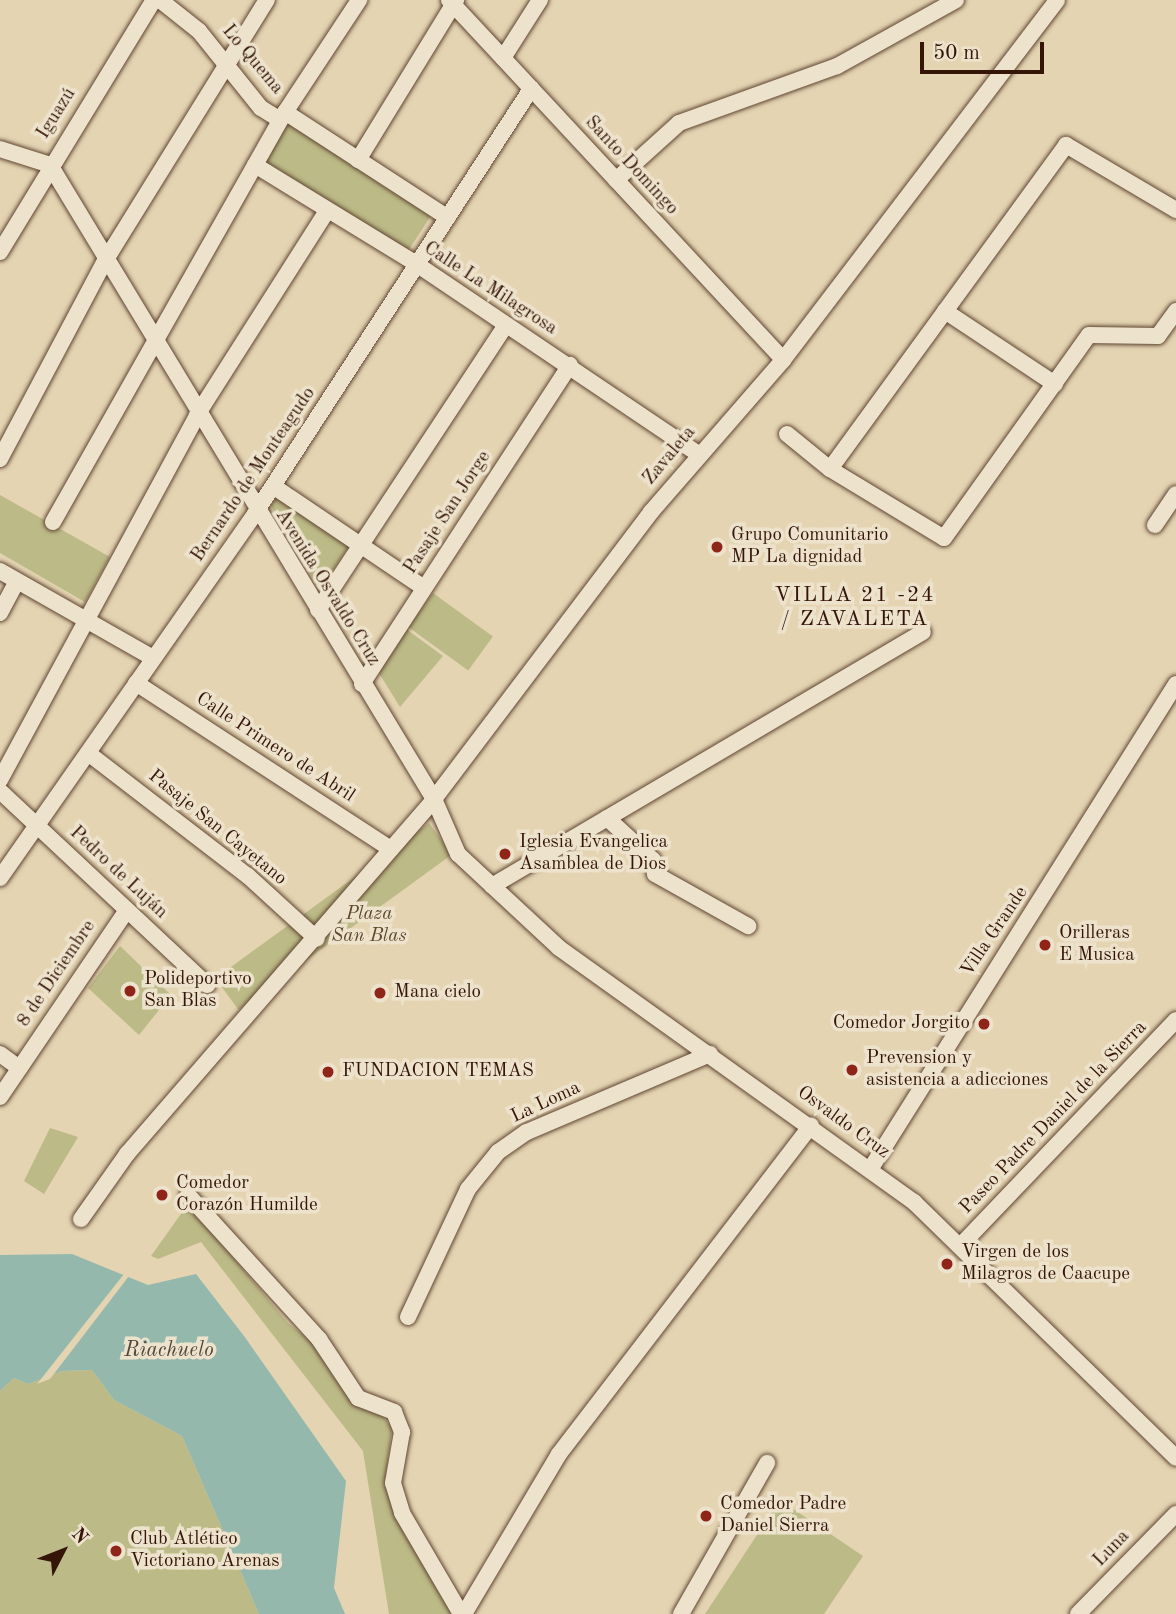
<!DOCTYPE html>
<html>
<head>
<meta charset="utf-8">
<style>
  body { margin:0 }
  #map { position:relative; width:1176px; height:1614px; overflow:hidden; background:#e4d4b2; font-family:"Old Standard TT",serif }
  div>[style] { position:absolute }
  .green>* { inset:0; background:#bcba87; transform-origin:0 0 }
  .water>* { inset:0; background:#95b8ad }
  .pier>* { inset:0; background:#e4d4b2 }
  .roads { filter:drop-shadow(0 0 2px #604532) drop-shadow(0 0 2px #604532) }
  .street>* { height:16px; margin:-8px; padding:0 8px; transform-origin:8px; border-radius:8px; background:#ede3cd }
  .dots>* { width:19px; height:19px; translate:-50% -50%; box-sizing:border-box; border:4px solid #ede3cd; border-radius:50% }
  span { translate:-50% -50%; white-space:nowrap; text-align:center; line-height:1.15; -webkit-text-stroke:7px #ede3cd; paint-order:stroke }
  .street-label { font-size:19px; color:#341507 }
  .poi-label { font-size:19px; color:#341507 }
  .left { translate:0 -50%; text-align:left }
  .right { translate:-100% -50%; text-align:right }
  .park-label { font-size:19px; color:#5d472d; font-style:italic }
  .neighbourhood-label { font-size:21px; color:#341507; letter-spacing:2px }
  .water-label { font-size:21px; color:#514639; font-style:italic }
  .north { position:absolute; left:28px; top:1516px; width:70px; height:70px; -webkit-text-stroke:5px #ede3cd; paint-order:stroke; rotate:48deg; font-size:19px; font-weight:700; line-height:28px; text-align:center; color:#341507 }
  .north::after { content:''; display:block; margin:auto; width:24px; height:32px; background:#341507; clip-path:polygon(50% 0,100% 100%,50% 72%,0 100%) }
  .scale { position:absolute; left:920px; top:42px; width:124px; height:32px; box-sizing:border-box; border:4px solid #341507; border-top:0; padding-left:9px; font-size:21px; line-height:24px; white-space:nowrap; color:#341507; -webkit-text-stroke:5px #ede3cd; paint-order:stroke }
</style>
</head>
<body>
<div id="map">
  <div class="green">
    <i style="left:288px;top:120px;width:172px;height:49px;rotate:33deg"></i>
    <i style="clip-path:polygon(279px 493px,350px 544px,320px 590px,271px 506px)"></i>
    <i style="clip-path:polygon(0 495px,110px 557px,85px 602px,0 553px)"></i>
    <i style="left:433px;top:593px;width:74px;height:42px;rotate:36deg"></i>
    <i style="clip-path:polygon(406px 629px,443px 656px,400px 707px,377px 670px)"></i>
    <i style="left:429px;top:823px;width:39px;height:264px;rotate:54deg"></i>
    <i style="clip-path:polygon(120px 946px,171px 995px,139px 1035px,88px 988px)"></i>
    <i style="clip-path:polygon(50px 1128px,78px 1137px,44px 1194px,24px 1181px)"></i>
    <i style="clip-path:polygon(188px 1204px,288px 1323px,319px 1348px,350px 1400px,381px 1414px,392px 1428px,385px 1482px,452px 1614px,389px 1614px,363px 1451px,201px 1242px,158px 1259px,151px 1256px)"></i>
    <i style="clip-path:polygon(92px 1370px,114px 1400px,182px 1436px,259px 1614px,0 1614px,0 1391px,14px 1378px,28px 1384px,62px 1371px)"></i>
    <i style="clip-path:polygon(780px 1500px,863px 1556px,824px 1614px,705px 1614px)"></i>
  </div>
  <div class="water">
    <i style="clip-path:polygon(72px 1254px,148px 1285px,196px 1274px,244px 1336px,346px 1481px,334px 1588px,345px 1614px,259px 1614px,182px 1436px,114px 1400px,92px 1370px,62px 1371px,28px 1384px,14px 1378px,0 1391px,0 1255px)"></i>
  </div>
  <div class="pier">
    <i style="clip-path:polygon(124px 1274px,129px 1276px,50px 1379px,37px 1384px)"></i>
  </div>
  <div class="roads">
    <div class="street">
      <i style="left:160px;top:0;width:50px;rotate:38.5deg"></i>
      <i style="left:199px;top:31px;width:99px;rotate:51.2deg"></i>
      <i style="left:261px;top:108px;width:22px;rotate:32deg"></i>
      <i style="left:449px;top:0;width:491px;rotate:47.1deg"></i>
      <i style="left:503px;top:58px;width:69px;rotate:-57.5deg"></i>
      <i style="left:285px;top:112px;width:194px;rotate:33deg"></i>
      <i style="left:0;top:149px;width:52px;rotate:17.7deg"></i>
      <i style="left:358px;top:160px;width:188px;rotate:-58.5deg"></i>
      <i style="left:50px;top:165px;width:741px;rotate:58.8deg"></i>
      <i style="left:434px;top:799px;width:60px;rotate:66.4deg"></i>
      <i style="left:458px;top:854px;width:138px;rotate:42.9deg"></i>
      <i style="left:559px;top:948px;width:437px;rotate:35.6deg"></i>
      <i style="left:914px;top:1202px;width:366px;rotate:44.3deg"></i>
      <i style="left:255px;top:165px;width:191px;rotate:31.5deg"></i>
      <i style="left:418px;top:265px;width:338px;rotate:34deg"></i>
      <i style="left:616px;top:180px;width:85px;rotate:-42.1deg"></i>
      <i style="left:679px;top:123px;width:168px;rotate:-19.8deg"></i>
      <i style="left:837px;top:66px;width:136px;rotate:-29deg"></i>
      <i style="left:0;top:252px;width:295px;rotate:-58.6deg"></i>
      <i style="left:945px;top:311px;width:132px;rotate:33.6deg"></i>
      <i style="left:787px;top:434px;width:55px;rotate:39.1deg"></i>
      <i style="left:830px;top:469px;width:133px;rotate:31.2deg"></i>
      <i style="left:944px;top:538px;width:249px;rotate:-54.5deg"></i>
      <i style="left:1089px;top:335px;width:69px;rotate:0.8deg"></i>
      <i style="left:1158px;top:336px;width:31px;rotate:-54deg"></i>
      <i style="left:0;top:459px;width:224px;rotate:-62.1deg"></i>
      <i style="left:105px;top:261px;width:307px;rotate:-58.2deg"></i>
      <i style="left:830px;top:469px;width:401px;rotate:-53.9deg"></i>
      <i style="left:1066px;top:145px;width:128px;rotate:30.6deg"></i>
      <i style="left:273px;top:486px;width:182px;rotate:34deg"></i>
      <i style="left:53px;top:522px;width:462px;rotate:-60.5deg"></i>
      <i style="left:280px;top:120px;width:144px;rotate:-56.6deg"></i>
      <i style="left:1155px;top:525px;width:37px;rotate:-56deg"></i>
      <i style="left:0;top:571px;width:176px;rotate:29.6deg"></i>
      <i style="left:318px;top:610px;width:341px;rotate:-56.6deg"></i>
      <i style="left:0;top:613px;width:36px;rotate:-62deg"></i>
      <i style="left:136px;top:683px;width:304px;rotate:33.1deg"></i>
      <i style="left:362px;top:684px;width:381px;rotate:-56.9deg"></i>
      <i style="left:88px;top:753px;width:202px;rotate:37.6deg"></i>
      <i style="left:248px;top:876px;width:93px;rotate:42.4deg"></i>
      <i style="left:0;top:780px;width:415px;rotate:-61.6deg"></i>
      <i style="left:197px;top:415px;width:242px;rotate:-57.5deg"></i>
      <i style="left:0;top:791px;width:284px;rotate:43.1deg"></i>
      <i style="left:607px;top:818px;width:62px;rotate:42.4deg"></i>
      <i style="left:653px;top:860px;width:14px;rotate:82deg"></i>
      <i style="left:655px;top:874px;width:107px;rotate:29.2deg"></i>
      <i style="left:0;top:878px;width:447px;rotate:-55deg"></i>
      <i style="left:256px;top:512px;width:505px;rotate:-56.97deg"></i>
      <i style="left:492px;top:886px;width:500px;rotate:-30.51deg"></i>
      <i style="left:0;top:1054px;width:24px;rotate:36deg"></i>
      <i style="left:0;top:1097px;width:226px;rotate:-55.8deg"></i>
      <i style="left:871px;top:1168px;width:572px;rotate:-57.78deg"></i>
      <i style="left:188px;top:1195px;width:195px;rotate:47.7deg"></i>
      <i style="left:319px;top:1339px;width:71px;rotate:56.5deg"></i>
      <i style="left:358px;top:1398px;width:39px;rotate:21deg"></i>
      <i style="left:394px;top:1412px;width:22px;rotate:68deg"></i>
      <i style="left:402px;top:1432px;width:52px;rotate:100deg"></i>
      <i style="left:393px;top:1483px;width:31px;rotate:73deg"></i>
      <i style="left:402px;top:1513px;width:117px;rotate:59.7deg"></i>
      <i style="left:81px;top:1219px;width:80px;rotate:-54.7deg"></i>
      <i style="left:127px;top:1154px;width:469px;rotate:-49.1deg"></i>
      <i style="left:434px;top:799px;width:360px;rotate:-52.9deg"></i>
      <i style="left:651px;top:512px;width:201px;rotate:-49deg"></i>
      <i style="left:783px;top:360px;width:452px;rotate:-52.7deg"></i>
      <i style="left:962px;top:1244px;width:310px;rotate:-46.3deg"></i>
      <i style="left:408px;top:1317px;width:141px;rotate:-64.9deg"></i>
      <i style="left:468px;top:1189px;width:48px;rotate:-51deg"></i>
      <i style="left:498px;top:1152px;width:35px;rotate:-35deg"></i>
      <i style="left:527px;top:1132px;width:199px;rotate:-23.1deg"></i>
      <i style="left:464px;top:1614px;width:186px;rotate:-59.3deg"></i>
      <i style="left:559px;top:1454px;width:414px;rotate:-52.5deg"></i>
      <i style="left:681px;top:1614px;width:174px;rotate:-60.3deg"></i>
      <i style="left:1078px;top:1614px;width:140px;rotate:-45.6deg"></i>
    </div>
  </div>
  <div class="dots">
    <i style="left:717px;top:547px;background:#8f2418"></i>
    <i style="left:505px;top:854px;background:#8f2418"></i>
    <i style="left:1045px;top:945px;background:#8f2418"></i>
    <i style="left:130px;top:991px;background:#8f2418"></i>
    <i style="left:380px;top:993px;background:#8f2418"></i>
    <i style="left:984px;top:1024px;background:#8f2418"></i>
    <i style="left:852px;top:1070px;background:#8f2418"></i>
    <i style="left:328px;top:1072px;background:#8f2418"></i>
    <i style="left:162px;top:1195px;background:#8f2418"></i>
    <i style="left:947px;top:1264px;background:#8f2418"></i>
    <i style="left:706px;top:1516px;background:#8f2418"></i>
    <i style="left:116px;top:1551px;background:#8f2418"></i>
  </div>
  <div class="street-label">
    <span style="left:252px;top:60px;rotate:50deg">Lo Quema</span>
    <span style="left:57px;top:114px;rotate:-58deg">Iguazú</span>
    <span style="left:631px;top:166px;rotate:47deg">Santo Domingo</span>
    <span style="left:490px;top:289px;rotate:33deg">Calle La Milagrosa</span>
    <span style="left:670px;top:456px;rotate:-50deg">Zavaleta</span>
    <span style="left:254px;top:475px;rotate:-56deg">Bernardo de Monteagudo</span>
    <span style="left:448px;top:513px;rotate:-57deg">Pasaje San Jorge</span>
    <span style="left:327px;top:588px;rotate:58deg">Avenida Osvaldo Cruz</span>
    <span style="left:275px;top:748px;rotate:33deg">Calle Primero de Abril</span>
    <span style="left:217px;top:828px;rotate:39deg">Pasaje San Cayetano</span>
    <span style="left:118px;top:873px;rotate:43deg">Pedro de Luján</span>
    <span style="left:995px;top:932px;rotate:-56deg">Villa Grande</span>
    <span style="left:57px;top:974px;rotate:-56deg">8 de Diciembre</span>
    <span style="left:546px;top:1103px;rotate:-25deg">La Loma</span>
    <span style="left:1054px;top:1118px;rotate:-46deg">Paseo Padre Daniel de la Sierra</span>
    <span style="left:843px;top:1123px;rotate:36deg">Osvaldo Cruz</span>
    <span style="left:1112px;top:1549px;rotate:-46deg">Luna</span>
  </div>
  <div class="poi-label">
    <span class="left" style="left:731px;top:547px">Grupo Comunitario<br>MP La dignidad</span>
    <span class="left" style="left:519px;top:854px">Iglesia Evangelica<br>Asamblea de Dios</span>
    <span class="left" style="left:1059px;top:945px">Orilleras<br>E Musica</span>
    <span class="left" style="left:144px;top:991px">Polideportivo<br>San Blas</span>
    <span class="left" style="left:394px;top:993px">Mana cielo</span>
    <span class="right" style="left:970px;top:1024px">Comedor Jorgito</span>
    <span class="left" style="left:866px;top:1070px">Prevension y<br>asistencia a adicciones</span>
    <span class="left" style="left:342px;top:1072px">FUNDACION TEMAS</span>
    <span class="left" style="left:176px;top:1195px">Comedor<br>Corazón Humilde</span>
    <span class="left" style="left:961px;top:1264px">Virgen de los<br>Milagros de Caacupe</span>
    <span class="left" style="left:720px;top:1516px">Comedor Padre<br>Daniel Sierra</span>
    <span class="left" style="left:130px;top:1551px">Club Atlético<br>Victoriano Arenas</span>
  </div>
  <div class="park-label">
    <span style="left:369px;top:926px">Plaza<br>San Blas</span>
  </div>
  <div class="neighbourhood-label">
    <span style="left:855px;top:608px">VILLA 21 -24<br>/ ZAVALETA</span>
  </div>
  <div class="water-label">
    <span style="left:169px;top:1351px">Riachuelo</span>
  </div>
  <div class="north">N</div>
  <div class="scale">50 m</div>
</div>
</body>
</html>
